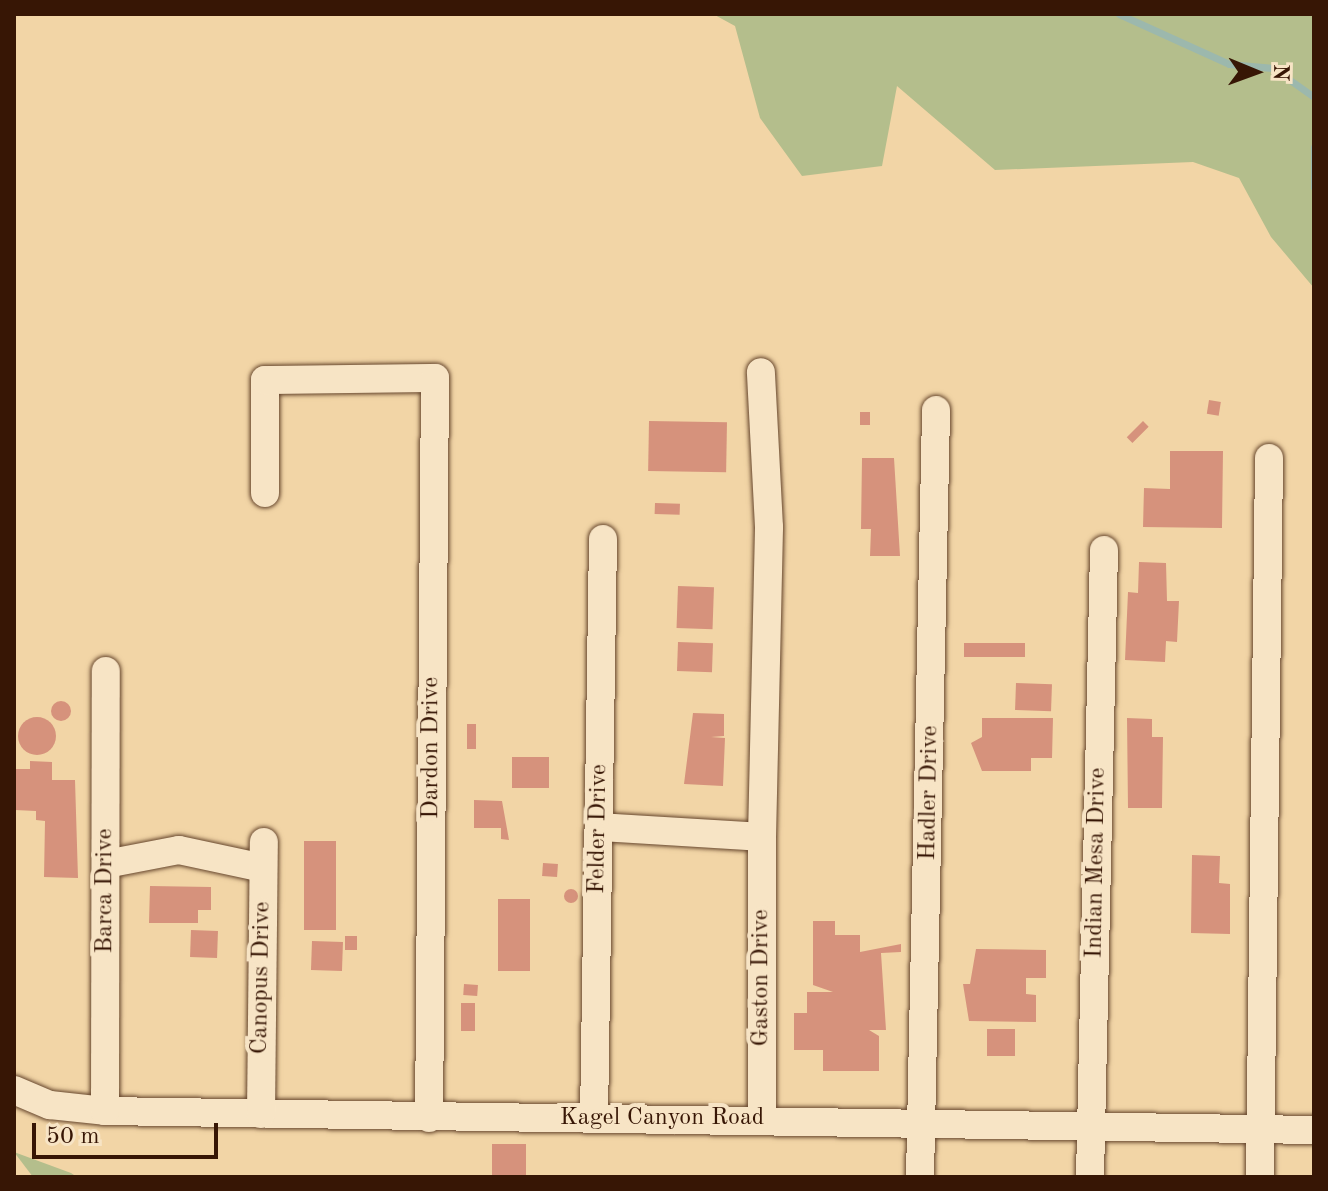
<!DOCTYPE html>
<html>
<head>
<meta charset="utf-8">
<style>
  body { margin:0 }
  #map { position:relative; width:1328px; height:1191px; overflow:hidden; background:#f2d5a6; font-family:"Old Standard TT",serif }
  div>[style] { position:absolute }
  .green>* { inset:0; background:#b4be8c }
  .stream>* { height:7px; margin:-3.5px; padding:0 3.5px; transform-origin:3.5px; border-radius:3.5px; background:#9cb8ad }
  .building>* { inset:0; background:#d6927c; transform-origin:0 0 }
  .round { border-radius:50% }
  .roads { filter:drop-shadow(0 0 2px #66462d) drop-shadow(0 0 2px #66462d) }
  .minor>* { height:28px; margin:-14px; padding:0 14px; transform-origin:14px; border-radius:14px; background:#f7e4c5 }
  span { translate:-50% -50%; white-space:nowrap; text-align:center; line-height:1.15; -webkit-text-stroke:8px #f7e4c5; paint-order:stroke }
  .street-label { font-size:24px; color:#371605 }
  .frame { position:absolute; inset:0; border:16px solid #371605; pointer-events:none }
  .north { position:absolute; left:1216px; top:32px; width:80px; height:80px; -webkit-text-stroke:6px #f7e4c5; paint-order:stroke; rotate:91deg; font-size:22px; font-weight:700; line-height:32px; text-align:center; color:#371605 }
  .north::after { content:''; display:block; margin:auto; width:28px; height:36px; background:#371605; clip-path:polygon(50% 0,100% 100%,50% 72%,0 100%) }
  .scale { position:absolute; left:32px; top:1123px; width:186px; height:36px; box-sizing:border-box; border:4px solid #371605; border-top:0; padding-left:10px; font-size:24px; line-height:28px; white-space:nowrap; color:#371605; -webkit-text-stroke:6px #f7e4c5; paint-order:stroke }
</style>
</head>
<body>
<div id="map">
  <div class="green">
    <i style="clip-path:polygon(713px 14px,1314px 14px,1314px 288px,1271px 237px,1239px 178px,1193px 162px,995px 170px,897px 86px,882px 166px,802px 176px,760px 118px,735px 26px)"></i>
    <i style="clip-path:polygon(14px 1152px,71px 1173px,77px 1177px,33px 1177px)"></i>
  </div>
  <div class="stream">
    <i style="left:1119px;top:14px;width:121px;rotate:24.4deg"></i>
    <i style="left:1229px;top:64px;width:44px;rotate:5.2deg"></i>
    <i style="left:1273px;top:68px;width:50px;rotate:35.3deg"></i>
    <i style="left:1314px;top:147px;width:40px;rotate:90deg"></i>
  </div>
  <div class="building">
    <i style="left:1209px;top:400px;width:12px;height:14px;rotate:9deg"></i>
    <i style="left:860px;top:412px;width:10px;height:13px"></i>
    <i style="left:649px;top:421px;width:78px;height:50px;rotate:1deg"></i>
    <i style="left:1143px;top:421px;width:8px;height:23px;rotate:45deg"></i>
    <i style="clip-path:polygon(1170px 451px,1223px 451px,1222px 528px,1143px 527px,1144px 488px,1170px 489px)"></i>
    <i style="clip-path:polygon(862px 458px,894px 458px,900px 556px,870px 556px,871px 529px,861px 529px)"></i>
    <i style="left:655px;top:503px;width:25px;height:11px;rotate:2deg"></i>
    <i style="clip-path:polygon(1139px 562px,1166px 563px,1167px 601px,1179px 601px,1177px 642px,1166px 641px,1165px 662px,1125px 660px,1128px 592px,1138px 593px)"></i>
    <i style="left:678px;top:586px;width:36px;height:42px;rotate:2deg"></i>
    <i style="left:678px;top:642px;width:35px;height:29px;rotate:2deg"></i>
    <i style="left:964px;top:643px;width:61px;height:14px"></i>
    <i style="left:1016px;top:683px;width:36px;height:27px;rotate:2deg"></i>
    <i class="round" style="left:51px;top:701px;width:20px;height:20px"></i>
    <i style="clip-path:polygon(693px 713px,724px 714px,724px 736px,711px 737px,725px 738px,723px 786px,684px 784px)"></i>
    <i class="round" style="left:18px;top:717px;width:38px;height:38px"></i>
    <i style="clip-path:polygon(982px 718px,1053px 718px,1052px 758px,1031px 758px,1031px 771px,982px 771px,971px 743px,982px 737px)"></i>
    <i style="clip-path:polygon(1127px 718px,1152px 719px,1152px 737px,1163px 737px,1162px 808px,1128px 808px)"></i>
    <i style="left:467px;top:724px;width:9px;height:25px"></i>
    <i style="left:512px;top:757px;width:37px;height:31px"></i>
    <i style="clip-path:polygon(30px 761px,52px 762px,52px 780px,75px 780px,78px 878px,44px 877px,45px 821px,36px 820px,36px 811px,15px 810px,15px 769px,30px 769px)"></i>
    <i style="clip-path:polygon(474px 800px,502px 801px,509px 840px,501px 839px,501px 828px,474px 828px)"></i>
    <i style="left:304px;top:841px;width:32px;height:89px"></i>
    <i style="clip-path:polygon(1192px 855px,1220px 856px,1219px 883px,1230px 884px,1230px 934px,1191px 933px)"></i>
    <i style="left:543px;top:863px;width:15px;height:13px;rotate:4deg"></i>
    <i style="clip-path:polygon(150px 886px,211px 887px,211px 910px,198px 910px,198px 923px,149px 923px)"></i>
    <i class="round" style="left:564px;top:889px;width:14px;height:14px"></i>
    <i style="left:498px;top:899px;width:32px;height:72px"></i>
    <i style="clip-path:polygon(813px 921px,835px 921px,835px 935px,860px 935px,860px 952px,901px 944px,901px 952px,881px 953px,886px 1030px,869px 1030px,879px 1036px,879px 1071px,823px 1071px,823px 1050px,794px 1050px,794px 1013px,807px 1013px,807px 992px,833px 992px,813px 985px)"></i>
    <i style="left:191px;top:930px;width:27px;height:27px;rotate:2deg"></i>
    <i style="left:345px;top:936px;width:12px;height:14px"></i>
    <i style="left:312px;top:941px;width:31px;height:29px;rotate:2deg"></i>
    <i style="clip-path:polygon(976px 949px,1046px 950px,1046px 978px,1026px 978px,1026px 994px,1036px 995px,1036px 1022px,969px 1021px,963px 984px,970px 984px)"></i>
    <i style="left:464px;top:984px;width:14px;height:11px;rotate:4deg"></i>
    <i style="left:461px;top:1003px;width:14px;height:28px"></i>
    <i style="left:987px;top:1029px;width:28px;height:27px"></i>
    <i style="left:492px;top:1144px;width:34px;height:33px"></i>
  </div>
  <div class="roads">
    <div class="minor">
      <i style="left:265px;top:493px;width:113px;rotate:-90deg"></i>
      <i style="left:265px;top:380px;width:170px;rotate:-0.7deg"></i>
      <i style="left:435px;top:378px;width:740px;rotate:90.46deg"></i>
      <i style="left:599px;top:827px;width:163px;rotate:3.5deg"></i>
      <i style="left:762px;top:837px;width:310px;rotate:-88.7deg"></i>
      <i style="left:769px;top:527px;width:155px;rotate:-93deg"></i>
      <i style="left:106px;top:864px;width:74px;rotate:-10.9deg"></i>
      <i style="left:179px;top:850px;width:86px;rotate:12.1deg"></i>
      <i style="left:14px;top:1090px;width:39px;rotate:23deg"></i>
      <i style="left:50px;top:1105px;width:55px;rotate:6.2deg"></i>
      <i style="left:105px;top:1111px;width:1209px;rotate:0.9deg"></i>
      <i style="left:105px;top:1111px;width:440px;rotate:-89.9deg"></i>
      <i style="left:261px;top:1114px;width:272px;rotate:-89.4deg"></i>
      <i style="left:594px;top:1119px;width:580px;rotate:-89.11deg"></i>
      <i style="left:762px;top:1119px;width:282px;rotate:-90deg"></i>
      <i style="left:920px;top:1177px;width:767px;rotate:-88.8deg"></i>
      <i style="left:1090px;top:1177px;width:627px;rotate:-88.72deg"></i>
      <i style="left:1260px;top:1177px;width:719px;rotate:-89.28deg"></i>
    </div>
  </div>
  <div class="street-label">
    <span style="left:432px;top:748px;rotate:-90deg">Dardon Drive</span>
    <span style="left:930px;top:793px;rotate:-89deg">Hadler Drive</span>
    <span style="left:599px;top:829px;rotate:-89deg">Felder Drive</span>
    <span style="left:1097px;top:863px;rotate:-89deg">Indian Mesa Drive</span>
    <span style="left:106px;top:891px;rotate:-90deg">Barca Drive</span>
    <span style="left:262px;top:978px;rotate:-89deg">Canopus Drive</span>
    <span style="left:762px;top:978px;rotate:-90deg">Gaston Drive</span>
    <span style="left:662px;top:1119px">Kagel Canyon Road</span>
  </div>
  <div class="frame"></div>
  <div class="north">N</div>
  <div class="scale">50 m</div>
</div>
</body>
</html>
